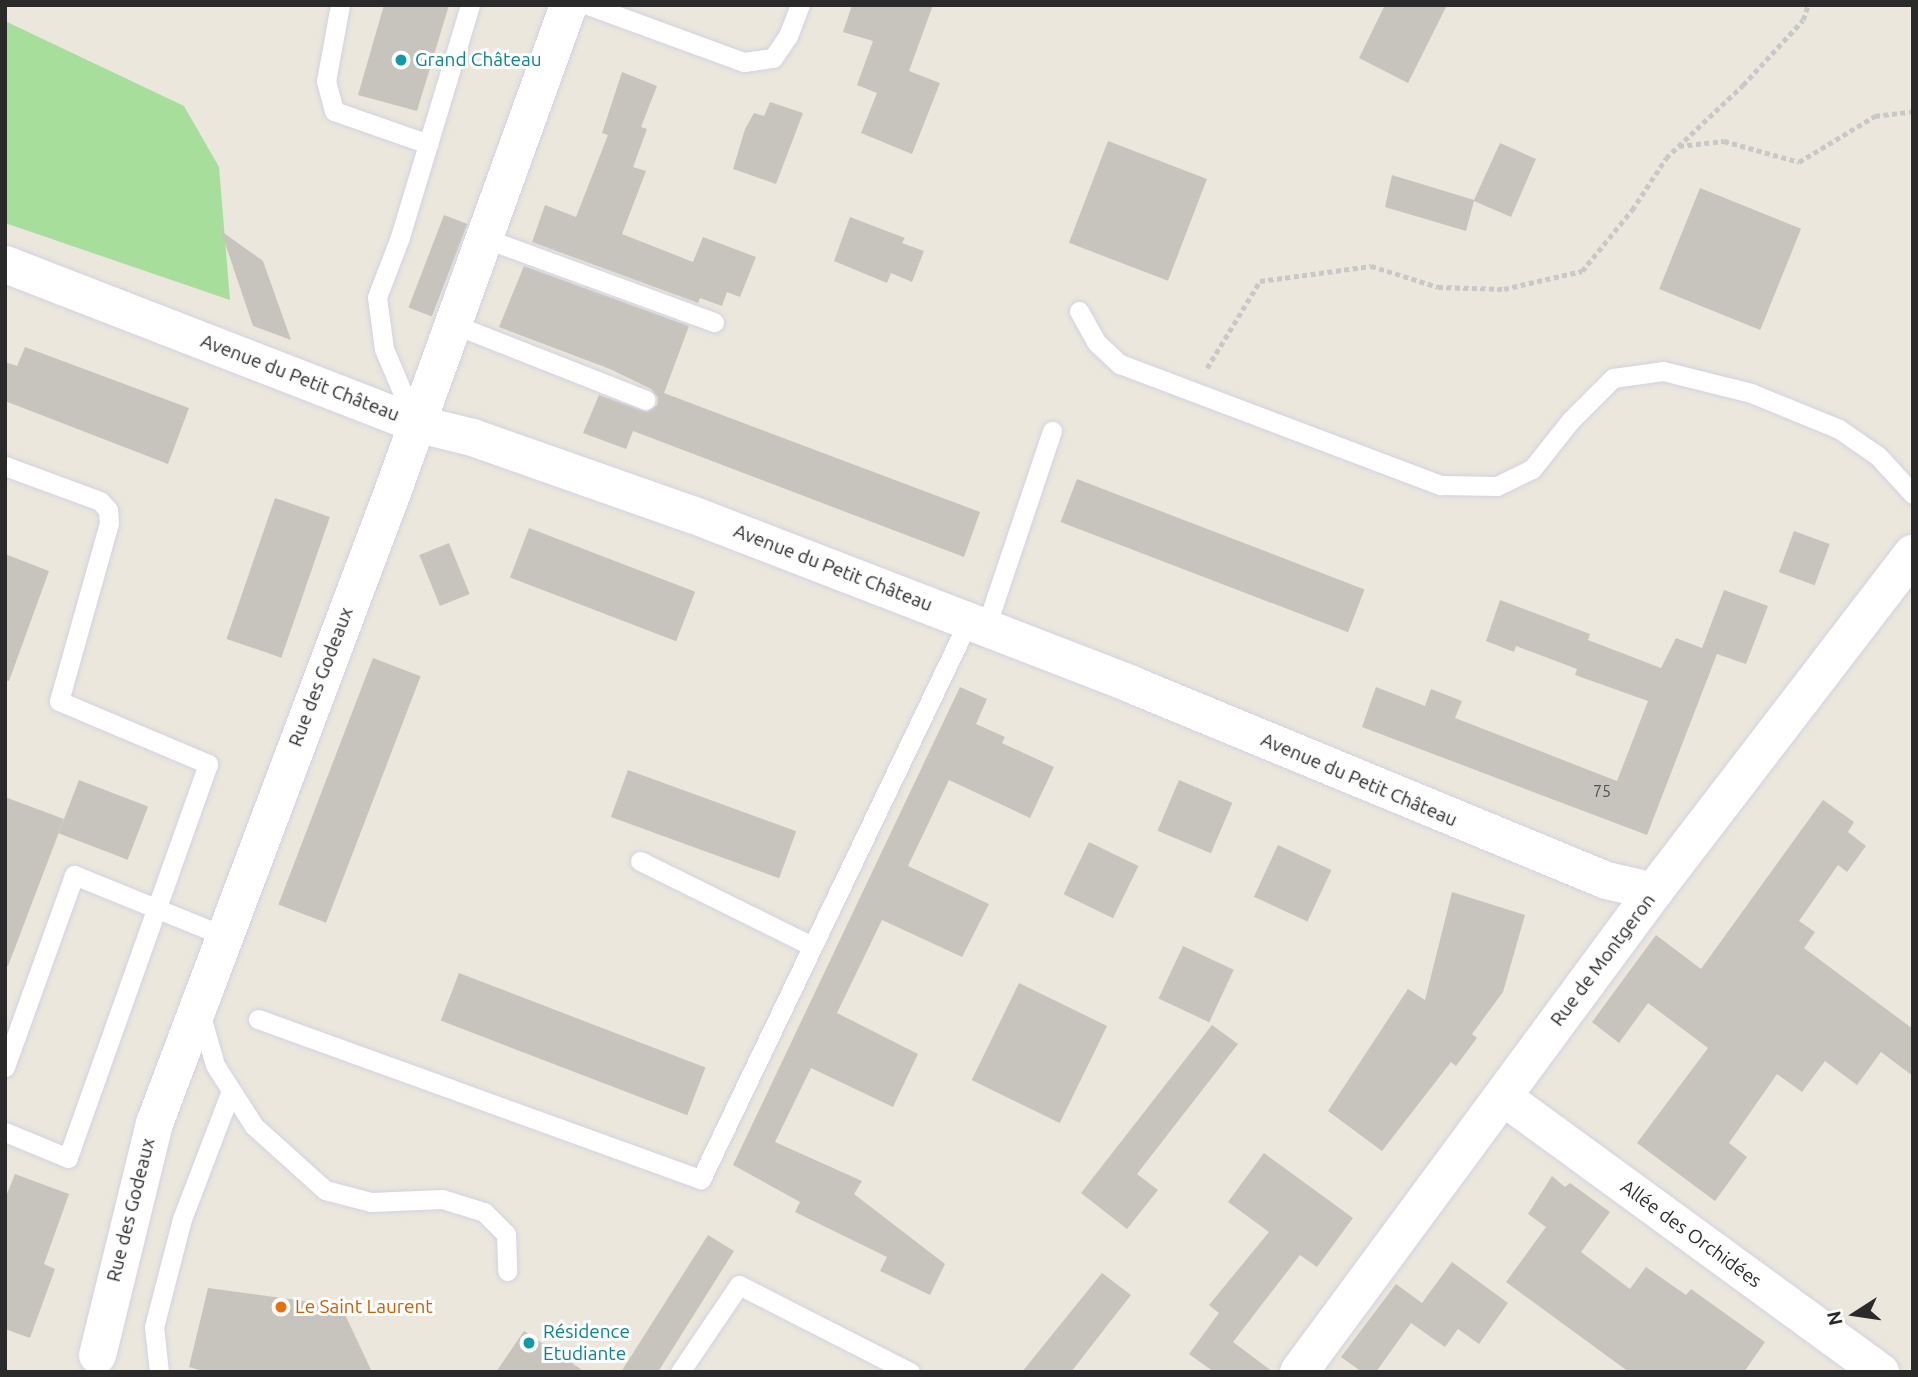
<!DOCTYPE html>
<html>
<head>
<meta charset="utf-8">
<style>
  body { margin:0 }
  #map { position:relative; width:1918px; height:1377px; overflow:hidden; background:#ebe7dc; font-family:Ubuntu,sans-serif }
  div>[style] { position:absolute }
  .green>* { inset:0; background:#a7de9c }
  .building>* { inset:0; background:#c6c4bc; transform-origin:0 0 }
  .path>* { height:4.5px; margin-top:-2.25px; transform-origin:0; background:repeating-linear-gradient(90deg,#c8c8c8 0 5px,transparent 0 8.5px) }
  .roads { filter:drop-shadow(0 0 2px #d2d2e2) drop-shadow(0 0 2px #d2d2e2) }
  .service>* { height:19px; margin:-9.5px; padding:0 9.5px; transform-origin:9.5px; border-radius:9.5px; background:#fff }
  .minor>* { height:37px; margin:-18.5px; padding:0 18.5px; transform-origin:18.5px; border-radius:18.5px; background:#fff }
  .tertiary>* { height:38px; margin:-19px; padding:0 19px; transform-origin:19px; border-radius:19px; background:#fff }
  .dots>* { width:19px; height:19px; translate:-50% -50%; box-sizing:border-box; border:4px solid #fff; border-radius:50% }
  span { translate:-50% -50%; white-space:nowrap; text-align:center; line-height:1.15; -webkit-text-stroke:6px #fff; paint-order:stroke }
  .number-label { font-size:16px; color:#51504e }
  .number-label span { -webkit-text-stroke-width:0 }
  .culture-label { font-size:19px; color:#0d838f }
  .left { translate:0 -50%; text-align:left }
  .street-label { font-size:19px; color:#2a2a2a }
  .food-label { font-size:19px; color:#c56008 }
  .frame { position:absolute; inset:0; border:7px solid #2a2a2a; pointer-events:none }
  .north { position:absolute; left:1820px; top:1279px; width:70px; height:70px; -webkit-text-stroke:5px #fff; paint-order:stroke; rotate:258deg; font-size:19px; font-weight:700; line-height:28px; text-align:center; color:#2a2a2a }
  .north::after { content:''; display:block; margin:auto; width:24px; height:32px; background:#2a2a2a; clip-path:polygon(50% 0,100% 100%,50% 72%,0 100%) }
</style>
</head>
<body>
<div id="map">
  <div class="green">
    <i style="clip-path:polygon(5px 21px,184px 106px,219px 167px,230px 300px,5px 223px)"></i>
  </div>
  <div class="building">
    <i style="clip-path:polygon(384px 5px,449px 5px,417px 111px,358px 95px)"></i>
    <i style="clip-path:polygon(852px 5px,933px 5px,909px 71px,940px 83px,912px 154px,861px 133px,877px 93px,857px 85px,873px 41px,843px 32px)"></i>
    <i style="clip-path:polygon(1385px 5px,1447px 5px,1408px 83px,1359px 58px)"></i>
    <i style="clip-path:polygon(622px 72px,657px 86px,641px 127px,647px 129px,633px 167px,646px 171px,622px 234px,693px 262px,703px 237px,756px 257px,740px 297px,727px 292px,722px 306px,700px 298px,698px 303px,532px 242px,545px 205px,576px 217px,608px 135px,602px 133px)"></i>
    <i style="clip-path:polygon(770px 102px,803px 113px,776px 184px,733px 169px,745px 129px,754px 113px,764px 116px)"></i>
    <i style="left:1108px;top:141px;width:106px;height:109px;rotate:21deg"></i>
    <i style="clip-path:polygon(1500px 143px,1536px 159px,1511px 217px,1474px 201px,1466px 231px,1385px 207px,1392px 175px,1474px 200px)"></i>
    <i style="left:1700px;top:188px;width:109px;height:109px;rotate:22deg"></i>
    <i style="left:444px;top:215px;width:25px;height:99px;rotate:21deg"></i>
    <i style="clip-path:polygon(850px 217px,905px 238px,902px 243px,924px 251px,912px 282px,891px 273px,887px 283px,834px 261px)"></i>
    <i style="clip-path:polygon(221px 231px,263px 261px,291px 340px,253px 326px)"></i>
    <i style="clip-path:polygon(524px 266px,689px 326px,664px 393px,980px 512px,964px 557px,633px 431px,626px 449px,583px 433px,599px 395px,647px 412px,657px 405px,658px 398px,651px 389px,610px 369px,499px 327px)"></i>
    <i style="clip-path:polygon(25px 347px,189px 408px,168px 464px,5px 401px,5px 362px,17px 366px)"></i>
    <i style="left:1077px;top:479px;width:308px;height:46px;rotate:21deg"></i>
    <i style="left:275px;top:498px;width:58px;height:149px;rotate:19deg"></i>
    <i style="left:529px;top:528px;width:178px;height:53px;rotate:21deg"></i>
    <i style="left:1794px;top:531px;width:38px;height:44px;rotate:20deg"></i>
    <i style="left:449px;top:543px;width:55px;height:32px;rotate:68deg"></i>
    <i style="clip-path:polygon(5px 554px,49px 571px,9px 681px,5px 680px)"></i>
    <i style="clip-path:polygon(1724px 590px,1768px 606px,1746px 664px,1717px 654px,1647px 835px,1362px 727px,1376px 687px,1425px 706px,1431px 689px,1462px 701px,1455px 718px,1617px 781px,1648px 701px,1575px 675px,1577px 669px,1516px 646px,1514px 652px,1486px 641px,1500px 600px,1590px 634px,1588px 640px,1661px 668px,1676px 638px,1702px 648px)"></i>
    <i style="left:373px;top:658px;width:51px;height:264px;rotate:21deg"></i>
    <i style="clip-path:polygon(960px 687px,987px 699px,976px 724px,1005px 737px,1002px 743px,1054px 767px,1030px 818px,949px 780px,908px 866px,989px 904px,962px 957px,882px 920px,837px 1013px,918px 1054px,893px 1107px,811px 1068px,775px 1142px,862px 1181px,854px 1194px,945px 1264px,930px 1295px,880px 1271px,887px 1257px,795px 1212px,800px 1202px,733px 1165px)"></i>
    <i style="left:628px;top:770px;width:179px;height:50px;rotate:20deg"></i>
    <i style="left:79px;top:780px;width:74px;height:57px;rotate:21deg"></i>
    <i style="left:1179px;top:780px;width:58px;height:55px;rotate:23deg"></i>
    <i style="clip-path:polygon(5px 797px,64px 819px,8px 966px,5px 965px)"></i>
    <i style="clip-path:polygon(1823px 800px,1854px 822px,1848px 832px,1866px 846px,1847px 872px,1838px 865px,1799px 921px,1815px 932px,1804px 948px,1913px 1029px,1913px 1076px,1881px 1052px,1857px 1085px,1825px 1061px,1802px 1092px,1777px 1074px,1729px 1143px,1747px 1157px,1715px 1201px,1637px 1143px,1708px 1048px,1648px 1003px,1619px 1043px,1592px 1022px,1656px 935px,1701px 969px)"></i>
    <i style="left:1089px;top:842px;width:55px;height:58px;rotate:26deg"></i>
    <i style="left:1278px;top:845px;width:59px;height:57px;rotate:25deg"></i>
    <i style="clip-path:polygon(1452px 892px,1525px 915px,1503px 992px,1472px 1034px,1477px 1038px,1456px 1066px,1451px 1062px,1382px 1151px,1328px 1111px,1408px 989px,1425px 1000px)"></i>
    <i style="left:1183px;top:946px;width:56px;height:58px;rotate:25deg"></i>
    <i style="left:459px;top:973px;width:264px;height:51px;rotate:21deg"></i>
    <i style="left:1019px;top:983px;width:98px;height:108px;rotate:26deg"></i>
    <i style="clip-path:polygon(1212px 1025px,1238px 1044px,1137px 1174px,1158px 1190px,1127px 1229px,1081px 1193px)"></i>
    <i style="clip-path:polygon(1264px 1153px,1353px 1218px,1317px 1267px,1300px 1255px,1233px 1342px,1273px 1372px,1214px 1372px,1189px 1354px,1219px 1313px,1209px 1305px,1269px 1232px,1228px 1202px)"></i>
    <i style="clip-path:polygon(15px 1174px,69px 1194px,44px 1264px,55px 1269px,30px 1338px,5px 1329px,5px 1199px)"></i>
    <i style="clip-path:polygon(1552px 1176px,1565px 1187px,1570px 1183px,1610px 1212px,1581px 1252px,1630px 1289px,1646px 1267px,1686px 1295px,1691px 1289px,1765px 1342px,1744px 1372px,1629px 1372px,1506px 1282px,1546px 1227px,1528px 1214px)"></i>
    <i style="clip-path:polygon(708px 1235px,734px 1251px,658px 1372px,621px 1372px)"></i>
    <i style="clip-path:polygon(1452px 1262px,1508px 1303px,1479px 1344px,1458px 1329px,1445px 1347px,1411px 1323px,1376px 1372px,1362px 1372px,1341px 1357px,1396px 1284px,1422px 1303px)"></i>
    <i style="clip-path:polygon(1102px 1273px,1131px 1295px,1071px 1372px,1022px 1372px)"></i>
    <i style="clip-path:polygon(208px 1288px,341px 1306px,372px 1372px,206px 1372px,189px 1367px)"></i>
    <i style="clip-path:polygon(524px 1331px,585px 1372px,496px 1372px)"></i>
  </div>
  <div class="path">
    <i style="left:1679px;top:146px;width:45px;rotate:-6.3deg"></i>
    <i style="left:1724px;top:141px;width:78px;rotate:15.6deg"></i>
    <i style="left:1799px;top:162px;width:89px;rotate:-31.2deg"></i>
    <i style="left:1875px;top:116px;width:38px;rotate:-7deg"></i>
    <i style="left:1207px;top:368px;width:102px;rotate:-58.7deg"></i>
    <i style="left:1260px;top:281px;width:112px;rotate:-7.7deg"></i>
    <i style="left:1371px;top:266px;width:70px;rotate:17.4deg"></i>
    <i style="left:1438px;top:287px;width:66px;rotate:1.7deg"></i>
    <i style="left:1504px;top:289px;width:80px;rotate:-13deg"></i>
    <i style="left:1582px;top:271px;width:79px;rotate:-50.7deg"></i>
    <i style="left:1632px;top:210px;width:62px;rotate:-56.8deg"></i>
    <i style="left:1666px;top:158px;width:106px;rotate:-43.5deg"></i>
    <i style="left:1743px;top:85px;width:88px;rotate:-47.3deg"></i>
    <i style="left:1803px;top:20px;width:16px;rotate:-72deg"></i>
  </div>
  <div class="roads">
    <div class="service">
      <i style="left:340px;top:5px;width:77px;rotate:100.4deg"></i>
      <i style="left:326px;top:81px;width:31px;rotate:75deg"></i>
      <i style="left:334px;top:111px;width:100px;rotate:19.3deg"></i>
      <i style="left:588px;top:5px;width:166px;rotate:20.1deg"></i>
      <i style="left:744px;top:62px;width:29px;rotate:-8deg"></i>
      <i style="left:773px;top:58px;width:27px;rotate:-56deg"></i>
      <i style="left:788px;top:36px;width:33px;rotate:-69deg"></i>
      <i style="left:484px;top:238px;width:245px;rotate:20.1deg"></i>
      <i style="left:1079px;top:311px;width:35px;rotate:61deg"></i>
      <i style="left:1096px;top:342px;width:33px;rotate:43deg"></i>
      <i style="left:1120px;top:364px;width:343px;rotate:20.7deg"></i>
      <i style="left:1441px;top:485px;width:56px;rotate:1deg"></i>
      <i style="left:1497px;top:486px;width:39px;rotate:-26deg"></i>
      <i style="left:1532px;top:469px;width:63px;rotate:-51.5deg"></i>
      <i style="left:1571px;top:420px;width:59px;rotate:-45deg"></i>
      <i style="left:1613px;top:378px;width:50px;rotate:-8deg"></i>
      <i style="left:1663px;top:371px;width:91px;rotate:14deg"></i>
      <i style="left:1751px;top:393px;width:95px;rotate:22.2deg"></i>
      <i style="left:1839px;top:429px;width:47px;rotate:34.7deg"></i>
      <i style="left:1878px;top:456px;width:52px;rotate:47.4deg"></i>
      <i style="left:453px;top:324px;width:207px;rotate:21.5deg"></i>
      <i style="left:415px;top:422px;width:79px;rotate:-113deg"></i>
      <i style="left:384px;top:349px;width:52px;rotate:-97.7deg"></i>
      <i style="left:377px;top:297px;width:64px;rotate:-69deg"></i>
      <i style="left:400px;top:237px;width:242px;rotate:-73.2deg"></i>
      <i style="left:5px;top:466px;width:101px;rotate:20.2deg"></i>
      <i style="left:100px;top:501px;width:12px;rotate:48deg"></i>
      <i style="left:108px;top:510px;width:13px;rotate:86deg"></i>
      <i style="left:109px;top:523px;width:185px;rotate:105.7deg"></i>
      <i style="left:59px;top:701px;width:162px;rotate:22.9deg"></i>
      <i style="left:208px;top:764px;width:418px;rotate:109.6deg"></i>
      <i style="left:68px;top:1158px;width:68px;rotate:-157.6deg"></i>
      <i style="left:986px;top:627px;width:207px;rotate:-71.4deg"></i>
      <i style="left:640px;top:861px;width:192px;rotate:26.3deg"></i>
      <i style="left:200px;top:1013px;width:54px;rotate:73.9deg"></i>
      <i style="left:215px;top:1065px;width:72px;rotate:57.4deg"></i>
      <i style="left:254px;top:1126px;width:96px;rotate:42deg"></i>
      <i style="left:325px;top:1190px;width:48px;rotate:14.6deg"></i>
      <i style="left:371px;top:1202px;width:71px;rotate:-2.4deg"></i>
      <i style="left:442px;top:1199px;width:44px;rotate:17.2deg"></i>
      <i style="left:484px;top:1212px;width:31px;rotate:45deg"></i>
      <i style="left:506px;top:1234px;width:37px;rotate:88deg"></i>
      <i style="left:258px;top:1019px;width:471px;rotate:19.9deg"></i>
      <i style="left:701px;top:1179px;width:620px;rotate:-64.39deg"></i>
      <i style="left:5px;top:1067px;width:204px;rotate:-70.2deg"></i>
      <i style="left:74px;top:875px;width:160px;rotate:22.1deg"></i>
      <i style="left:159px;top:1372px;width:45px;rotate:-96.3deg"></i>
      <i style="left:154px;top:1327px;width:112px;rotate:-75.5deg"></i>
      <i style="left:182px;top:1219px;width:137px;rotate:-69.1deg"></i>
      <i style="left:680px;top:1372px;width:105px;rotate:-55.9deg"></i>
      <i style="left:739px;top:1285px;width:192px;rotate:27deg"></i>
    </div>
    <div class="minor">
      <i style="left:5px;top:264px;width:440px;rotate:21.2deg"></i>
      <i style="left:415px;top:423px;width:59px;rotate:13.8deg"></i>
      <i style="left:472px;top:437px;width:235px;rotate:19.4deg"></i>
      <i style="left:694px;top:515px;width:469px;rotate:21.1deg"></i>
      <i style="left:1131px;top:684px;width:514px;rotate:22.42deg"></i>
      <i style="left:1606px;top:880px;width:49px;rotate:12.9deg"></i>
      <i style="left:1502px;top:1096px;width:468px;rotate:36.1deg"></i>
      <i style="left:97px;top:1355px;width:239px;rotate:-76.2deg"></i>
      <i style="left:154px;top:1123px;width:678px;rotate:-69.34deg"></i>
      <i style="left:393px;top:489px;width:515px;rotate:-70.12deg"></i>
    </div>
    <div class="tertiary">
      <i style="left:1299px;top:1372px;width:598px;rotate:-53.57deg"></i>
      <i style="left:1654px;top:891px;width:425px;rotate:-52.5deg"></i>
    </div>
  </div>
  <div class="dots">
    <i style="left:401px;top:60px;background:#0f9aa8"></i>
    <i style="left:281px;top:1307px;background:#e8710a"></i>
    <i style="left:529px;top:1343px;background:#0f9aa8"></i>
  </div>
  <div class="number-label">
    <span style="left:1602px;top:791px">75</span>
  </div>
  <div class="culture-label">
    <span class="left" style="left:415px;top:60px">Grand Château</span>
    <span class="left" style="left:543px;top:1343px">Résidence<br>Etudiante</span>
  </div>
  <div class="street-label">
    <span style="left:300px;top:378px;rotate:21deg">Avenue du Petit Château</span>
    <span style="left:833px;top:568px;rotate:21deg">Avenue du Petit Château</span>
    <span style="left:321px;top:677px;rotate:-69deg">Rue des Godeaux</span>
    <span style="left:1359px;top:780px;rotate:23deg">Avenue du Petit Château</span>
    <span style="left:1603px;top:960px;rotate:-53deg">Rue de Montgeron</span>
    <span style="left:131px;top:1210px;rotate:-76deg">Rue des Godeaux</span>
    <span style="left:1691px;top:1234px;rotate:36deg">Allée des Orchidées</span>
  </div>
  <div class="food-label">
    <span class="left" style="left:295px;top:1307px">Le Saint Laurent</span>
  </div>
  <div class="frame"></div>
  <div class="north">N</div>
</div>
</body>
</html>
